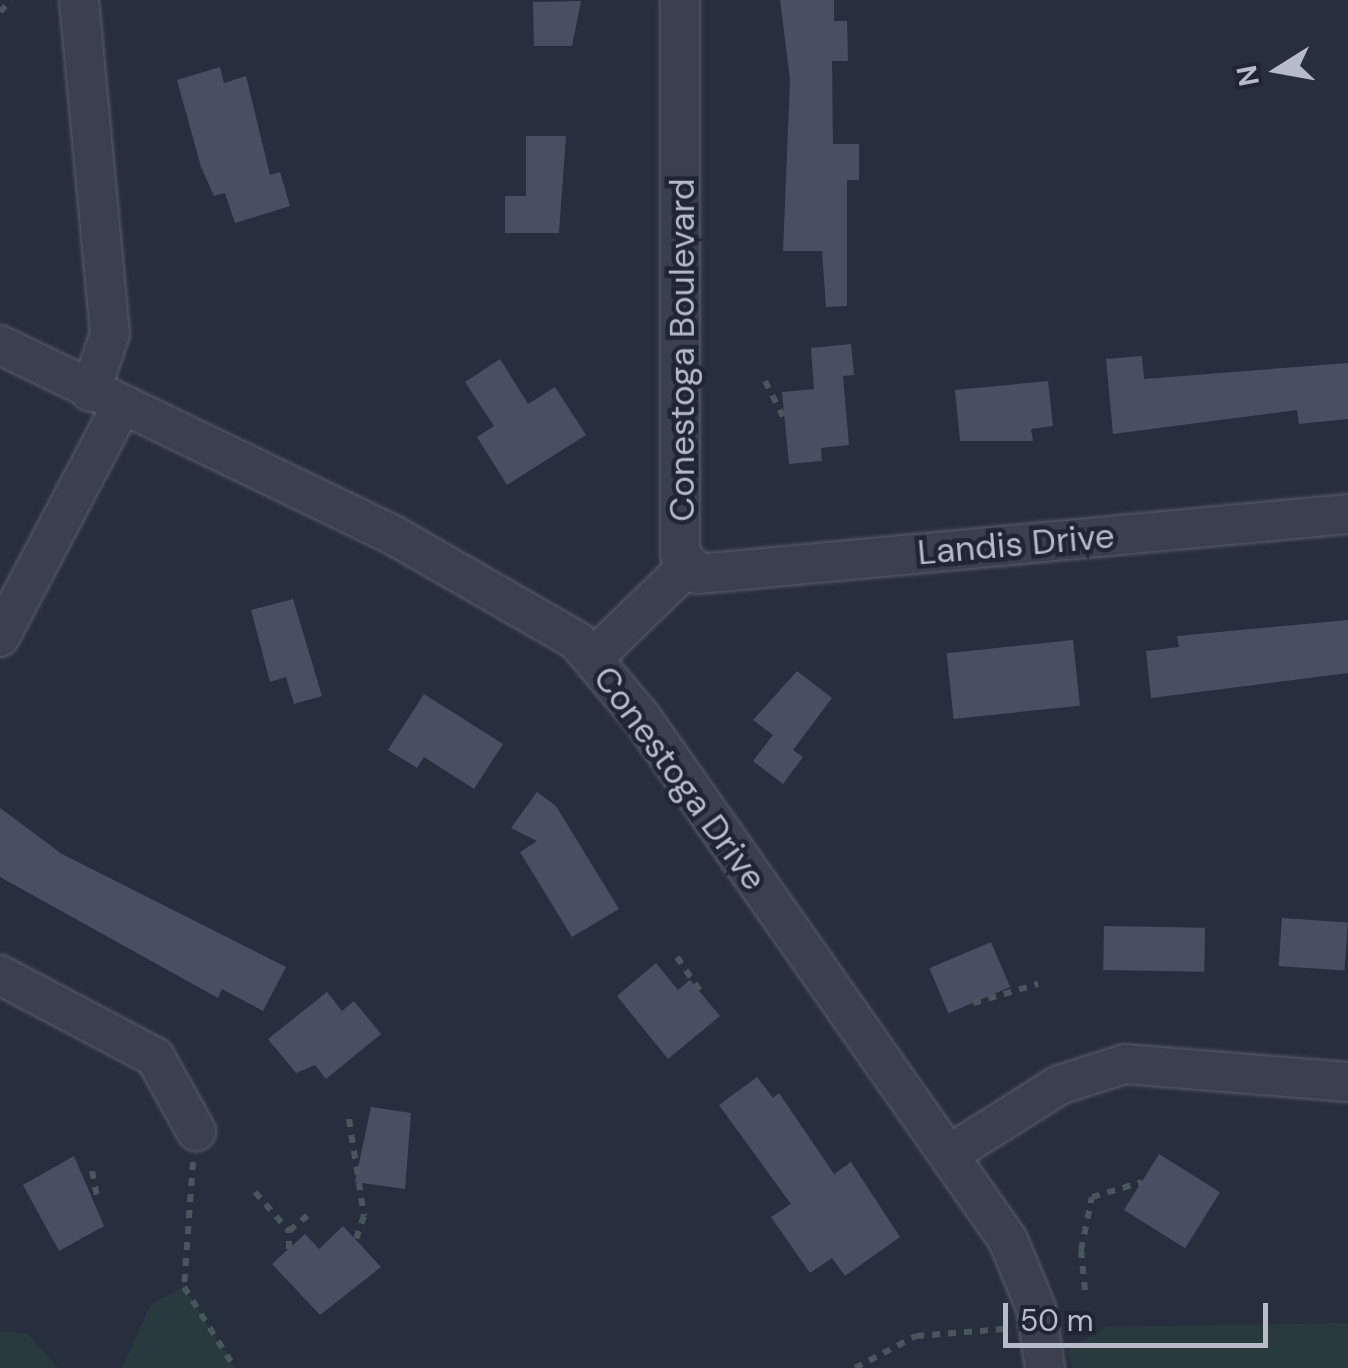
<!DOCTYPE html>
<html>
<head>
<meta charset="utf-8">
<style>
  body { margin:0 }
  #map { position:relative; width:1348px; height:1368px; overflow:hidden; background:#272e3e; font-family:"DM Sans",sans-serif }
  div>[style] { position:absolute }
  .green>* { inset:0; background:#293a3f }
  .building>* { inset:0; background:#484f62; transform-origin:0 0 }
  .path>* { height:6px; margin-top:-3px; transform-origin:0; background:repeating-linear-gradient(90deg,#47575c 0 8px,transparent 0 16px) }
  .roads { filter:drop-shadow(0 0 2px #595e6c) drop-shadow(0 0 2px #595e6c) }
  .minor>* { height:38px; margin:-19px; padding:0 19px; transform-origin:19px; border-radius:19px; background:#3b404f }
  span { translate:-50% -50%; white-space:nowrap; text-align:center; line-height:1.15; -webkit-text-stroke:9px #1f2534; paint-order:stroke }
  .street-label { font-size:35px; color:#b7bbc9 }
  .north { position:absolute; left:1228px; top:20px; width:100px; height:100px; -webkit-text-stroke:8px #1f2534; paint-order:stroke; rotate:259deg; font-size:28px; font-weight:700; line-height:40px; text-align:center; color:#b7bbc9 }
  .north::after { content:''; display:block; margin:auto; width:35px; height:45px; background:#b7bbc9; clip-path:polygon(50% 0,100% 100%,50% 72%,0 100%) }
  .scale { position:absolute; left:1003px; top:1303px; width:265px; height:45px; box-sizing:border-box; border:5px solid #b7bbc9; border-top:0; padding-left:12px; font-size:30px; line-height:35px; white-space:nowrap; color:#b7bbc9; -webkit-text-stroke:8px #1f2534; paint-order:stroke }
</style>
</head>
<body>
<div id="map">
  <div class="green">
    <i style="clip-path:polygon(184px 1287px,235px 1368px,122px 1368px,151px 1304px)"></i>
    <i style="clip-path:polygon(1348px 1323px,1348px 1368px,1072px 1368px,1067px 1351px,1106px 1327px)"></i>
    <i style="clip-path:polygon(0 1331px,28px 1334px,58px 1368px,0 1368px)"></i>
  </div>
  <div class="building">
    <i style="clip-path:polygon(780px 0,834px 0,834px 21px,847px 21px,848px 61px,832px 61px,833px 144px,859px 144px,859px 180px,847px 180px,847px 306px,826px 307px,822px 251px,783px 251px,790px 80px)"></i>
    <i style="clip-path:polygon(581px 1px,572px 46px,534px 46px,533px 2px)"></i>
    <i style="clip-path:polygon(220px 67px,224px 83px,246px 76px,270px 175px,280px 172px,290px 206px,235px 223px,225px 193px,214px 196px,201px 167px,177px 80px)"></i>
    <i style="clip-path:polygon(526px 136px,566px 136px,559px 233px,505px 233px,505px 196px,526px 196px)"></i>
    <i style="clip-path:polygon(851px 344px,854px 375px,843px 376px,849px 445px,821px 448px,822px 461px,789px 464px,782px 392px,814px 389px,811px 348px)"></i>
    <i style="clip-path:polygon(1142px 356px,1144px 379px,1348px 363px,1348px 419px,1299px 424px,1297px 410px,1113px 434px,1106px 359px)"></i>
    <i style="clip-path:polygon(500px 359px,528px 404px,555px 387px,586px 435px,507px 485px,477px 437px,494px 426px,465px 382px)"></i>
    <i style="clip-path:polygon(1048px 381px,1053px 426px,1031px 429px,1033px 441px,960px 441px,955px 390px)"></i>
    <i style="clip-path:polygon(293px 599px,322px 696px,294px 704px,286px 677px,270px 682px,251px 610px)"></i>
    <i style="clip-path:polygon(1348px 620px,1348px 673px,1151px 698px,1146px 651px,1179px 647px,1177px 636px)"></i>
    <i style="left:1073px;top:640px;width:66px;height:127px;rotate:84deg"></i>
    <i style="clip-path:polygon(797px 671px,832px 698px,793px 750px,803px 757px,783px 784px,753px 761px,773px 735px,753px 720px)"></i>
    <i style="clip-path:polygon(424px 694px,503px 744px,474px 789px,424px 757px,417px 768px,388px 750px)"></i>
    <i style="clip-path:polygon(537px 792px,556px 806px,619px 909px,572px 937px,520px 852px,537px 841px,511px 828px)"></i>
    <i style="clip-path:polygon(0 808px,62px 854px,286px 967px,263px 1011px,222px 989px,218px 998px,0 877px)"></i>
    <i style="left:1282px;top:918px;width:66px;height:48px;rotate:4deg"></i>
    <i style="left:1104px;top:926px;width:101px;height:44px;rotate:1deg"></i>
    <i style="left:991px;top:942px;width:49px;height:67px;rotate:67deg"></i>
    <i style="clip-path:polygon(656px 963px,678px 990px,690px 980px,720px 1016px,668px 1059px,617px 996px)"></i>
    <i style="clip-path:polygon(327px 992px,342px 1011px,354px 1001px,381px 1034px,326px 1079px,315px 1065px,296px 1073px,268px 1039px)"></i>
    <i style="clip-path:polygon(757px 1077px,773px 1098px,779px 1093px,834px 1174px,851px 1162px,900px 1237px,845px 1276px,832px 1258px,810px 1273px,771px 1217px,791px 1204px,719px 1105px)"></i>
    <i style="clip-path:polygon(371px 1107px,411px 1113px,405px 1189px,355px 1182px)"></i>
    <i style="left:1159px;top:1154px;width:72px;height:66px;rotate:32deg"></i>
    <i style="clip-path:polygon(74px 1156px,104px 1226px,59px 1251px,23px 1185px)"></i>
    <i style="clip-path:polygon(343px 1226px,381px 1267px,320px 1315px,272px 1264px,305px 1234px,319px 1249px)"></i>
  </div>
  <div class="path">
    <i style="left:0;top:12px;width:16px;rotate:-47deg"></i>
    <i style="left:765px;top:381px;width:44px;rotate:62.9deg"></i>
    <i style="left:677px;top:957px;width:48px;rotate:56deg"></i>
    <i style="left:973px;top:1003px;width:68px;rotate:-16.3deg"></i>
    <i style="left:349px;top:1119px;width:98px;rotate:81.2deg"></i>
    <i style="left:364px;top:1216px;width:24px;rotate:109deg"></i>
    <i style="left:193px;top:1162px;width:125px;rotate:94.1deg"></i>
    <i style="left:184px;top:1287px;width:96px;rotate:57.8deg"></i>
    <i style="left:92px;top:1171px;width:26px;rotate:79deg"></i>
    <i style="left:255px;top:1192px;width:52px;rotate:48.9deg"></i>
    <i style="left:289px;top:1249px;width:18px;rotate:-90deg"></i>
    <i style="left:289px;top:1231px;width:25px;rotate:-40deg"></i>
    <i style="left:1085px;top:1290px;width:40px;rotate:-95.7deg"></i>
    <i style="left:1081px;top:1250px;width:54px;rotate:-78.3deg"></i>
    <i style="left:1092px;top:1197px;width:52px;rotate:-16.7deg"></i>
    <i style="left:855px;top:1368px;width:69px;rotate:-27.7deg"></i>
    <i style="left:916px;top:1336px;width:89px;rotate:-4.5deg"></i>
  </div>
  <div class="roads">
    <div class="minor">
      <i style="left:79px;top:0;width:335px;rotate:84.7deg"></i>
      <i style="left:110px;top:334px;width:61px;rotate:109deg"></i>
      <i style="left:680px;top:0;width:554px;rotate:90deg"></i>
      <i style="left:680px;top:554px;width:27px;rotate:48deg"></i>
      <i style="left:698px;top:574px;width:653px;rotate:-5.27deg"></i>
      <i style="left:0;top:345px;width:437px;rotate:25.8deg"></i>
      <i style="left:393px;top:535px;width:212px;rotate:29.9deg"></i>
      <i style="left:577px;top:641px;width:99px;rotate:49.9deg"></i>
      <i style="left:641px;top:717px;width:639px;rotate:54.94deg"></i>
      <i style="left:1008px;top:1240px;width:74px;rotate:67.6deg"></i>
      <i style="left:1036px;top:1308px;width:61px;rotate:81.5deg"></i>
      <i style="left:0;top:637px;width:259px;rotate:-62.3deg"></i>
      <i style="left:593px;top:658px;width:132px;rotate:-44.1deg"></i>
      <i style="left:0;top:975px;width:175px;rotate:27.9deg"></i>
      <i style="left:155px;top:1057px;width:85px;rotate:61deg"></i>
      <i style="left:950px;top:1154px;width:129px;rotate:-32.3deg"></i>
      <i style="left:1059px;top:1085px;width:69px;rotate:-17.7deg"></i>
      <i style="left:1125px;top:1064px;width:224px;rotate:4.6deg"></i>
    </div>
  </div>
  <div class="street-label">
    <span style="left:682px;top:350px;rotate:-90deg">Conestoga Boulevard</span>
    <span style="left:1016px;top:544px;rotate:-5deg">Landis Drive</span>
    <span style="left:680px;top:778px;rotate:54deg">Conestoga Drive</span>
  </div>
  <div class="north">N</div>
  <div class="scale">50 m</div>
</div>
</body>
</html>
